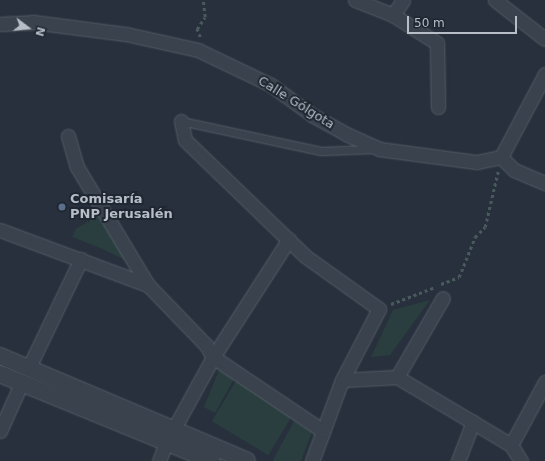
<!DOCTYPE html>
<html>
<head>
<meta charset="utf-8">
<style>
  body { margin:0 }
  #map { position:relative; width:545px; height:461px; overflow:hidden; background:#27303c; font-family:"DejaVu Sans",sans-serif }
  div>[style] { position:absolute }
  .green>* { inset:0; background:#2a3e3f; transform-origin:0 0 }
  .path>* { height:2.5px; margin-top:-1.25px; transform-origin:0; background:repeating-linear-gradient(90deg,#495a5d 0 3px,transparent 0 6px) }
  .roads { filter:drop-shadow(0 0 1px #555d68) drop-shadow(0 0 1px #555d68) }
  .service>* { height:7px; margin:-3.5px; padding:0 3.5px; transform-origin:3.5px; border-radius:3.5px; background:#3a424d }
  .minor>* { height:13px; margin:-6.5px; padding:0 6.5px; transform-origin:6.5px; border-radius:6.5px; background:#3a424d }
  .tertiary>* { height:16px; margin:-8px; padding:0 8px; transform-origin:8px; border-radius:8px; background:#3a424d }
  .dots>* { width:11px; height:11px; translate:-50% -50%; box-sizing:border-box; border:2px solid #1f2732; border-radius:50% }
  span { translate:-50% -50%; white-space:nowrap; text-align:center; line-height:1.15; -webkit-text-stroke:4px #1f2732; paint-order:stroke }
  .street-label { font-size:13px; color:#b7bec8 }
  .poi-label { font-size:13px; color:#b7bec8; font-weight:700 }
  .left { translate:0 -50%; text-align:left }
  .north { position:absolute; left:8px; top:8px; width:40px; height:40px; -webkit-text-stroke:3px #1f2732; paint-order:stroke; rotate:106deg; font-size:11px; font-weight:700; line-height:16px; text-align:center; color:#b7bec8 }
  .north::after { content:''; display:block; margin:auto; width:14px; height:18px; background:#b7bec8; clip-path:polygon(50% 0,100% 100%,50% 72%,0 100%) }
  .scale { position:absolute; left:407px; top:16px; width:110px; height:18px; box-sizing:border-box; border:2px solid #b7bec8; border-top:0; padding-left:5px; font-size:12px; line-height:14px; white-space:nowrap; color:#b7bec8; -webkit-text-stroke:3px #1f2732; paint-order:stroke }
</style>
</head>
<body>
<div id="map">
  <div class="green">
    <i style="clip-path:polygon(93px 211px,102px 219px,130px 262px,98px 247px,72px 237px,76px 229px,86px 223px)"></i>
    <i style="clip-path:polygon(430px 300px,390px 355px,371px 357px,393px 310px)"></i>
    <i style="clip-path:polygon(219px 370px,235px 377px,215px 413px,204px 407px)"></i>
    <i style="left:236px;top:381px;width:66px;height:47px;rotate:31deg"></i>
    <i style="clip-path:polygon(294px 421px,312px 432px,301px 461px,274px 461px,273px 460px)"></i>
  </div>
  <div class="path">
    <i style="left:200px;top:37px;width:9px;rotate:-111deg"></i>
    <i style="left:197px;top:29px;width:14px;rotate:-56deg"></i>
    <i style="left:205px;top:17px;width:17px;rotate:-97deg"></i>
    <i style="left:441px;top:284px;width:19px;rotate:-21deg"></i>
    <i style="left:459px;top:277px;width:43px;rotate:-68.2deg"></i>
    <i style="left:475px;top:237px;width:14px;rotate:-45deg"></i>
    <i style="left:485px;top:227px;width:57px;rotate:-76.9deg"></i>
    <i style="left:391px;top:304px;width:47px;rotate:-21.1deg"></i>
  </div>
  <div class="roads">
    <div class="service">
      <i style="left:181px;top:121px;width:143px;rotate:12.1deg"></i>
      <i style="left:321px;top:151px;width:53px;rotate:-2.2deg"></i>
    </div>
    <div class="minor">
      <i style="left:355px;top:0;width:41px;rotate:21.5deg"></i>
      <i style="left:393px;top:15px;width:52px;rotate:32.5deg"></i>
      <i style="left:437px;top:43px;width:64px;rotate:89.1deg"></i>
      <i style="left:495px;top:0;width:63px;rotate:38deg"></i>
      <i style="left:393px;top:15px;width:18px;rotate:-56deg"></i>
      <i style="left:0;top:24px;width:33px;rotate:-3deg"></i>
      <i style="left:33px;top:22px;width:94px;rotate:7.4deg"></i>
      <i style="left:126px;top:34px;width:74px;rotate:12.5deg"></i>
      <i style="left:198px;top:50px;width:81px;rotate:25.6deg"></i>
      <i style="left:271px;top:85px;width:51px;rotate:36.2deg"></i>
      <i style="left:312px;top:115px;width:39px;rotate:29deg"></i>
      <i style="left:346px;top:134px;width:36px;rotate:24deg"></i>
      <i style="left:379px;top:149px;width:99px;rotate:7.6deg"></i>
      <i style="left:477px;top:162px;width:25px;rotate:-12deg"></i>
      <i style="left:501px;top:157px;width:94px;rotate:-62.1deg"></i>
      <i style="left:181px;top:121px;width:19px;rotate:78deg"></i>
      <i style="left:185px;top:140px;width:167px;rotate:44deg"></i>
      <i style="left:305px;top:256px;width:91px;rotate:35.6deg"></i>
      <i style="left:379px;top:309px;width:80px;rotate:117.5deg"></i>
      <i style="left:342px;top:380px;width:86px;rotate:110.3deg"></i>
      <i style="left:68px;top:136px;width:32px;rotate:74deg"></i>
      <i style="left:77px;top:167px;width:138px;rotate:59deg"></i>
      <i style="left:501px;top:157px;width:18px;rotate:45deg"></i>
      <i style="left:514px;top:170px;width:34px;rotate:23deg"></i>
      <i style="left:0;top:230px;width:158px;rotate:20.4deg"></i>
      <i style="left:148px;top:285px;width:83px;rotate:46deg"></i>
      <i style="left:206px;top:345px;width:14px;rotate:60deg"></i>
      <i style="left:213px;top:357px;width:133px;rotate:33.9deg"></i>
      <i style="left:28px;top:369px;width:122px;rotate:-64.3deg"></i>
      <i style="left:397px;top:377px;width:91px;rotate:-59.8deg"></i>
      <i style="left:342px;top:380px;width:55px;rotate:-3.1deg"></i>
      <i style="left:397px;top:377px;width:133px;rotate:30.8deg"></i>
      <i style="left:511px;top:445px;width:19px;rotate:58deg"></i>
      <i style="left:0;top:431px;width:51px;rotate:-65.9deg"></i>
      <i style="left:511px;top:445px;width:72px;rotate:-61.6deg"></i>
      <i style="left:159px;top:461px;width:19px;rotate:-69deg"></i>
      <i style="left:166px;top:443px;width:98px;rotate:-61.3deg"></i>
      <i style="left:213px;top:357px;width:140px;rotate:-57.2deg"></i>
      <i style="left:458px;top:461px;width:42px;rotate:-69deg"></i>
    </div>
    <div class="tertiary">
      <i style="left:0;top:356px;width:268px;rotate:23deg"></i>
      <i style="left:0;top:374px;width:229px;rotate:22.3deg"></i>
    </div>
  </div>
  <div class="dots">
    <i style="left:62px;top:207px;background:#5c6f8a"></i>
  </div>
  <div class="street-label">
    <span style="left:296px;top:103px;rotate:32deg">Calle Gólgota</span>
  </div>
  <div class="poi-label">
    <span class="left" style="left:70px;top:207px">Comisaría<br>PNP Jerusalén</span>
  </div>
  <div class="north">N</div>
  <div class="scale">50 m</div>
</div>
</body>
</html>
